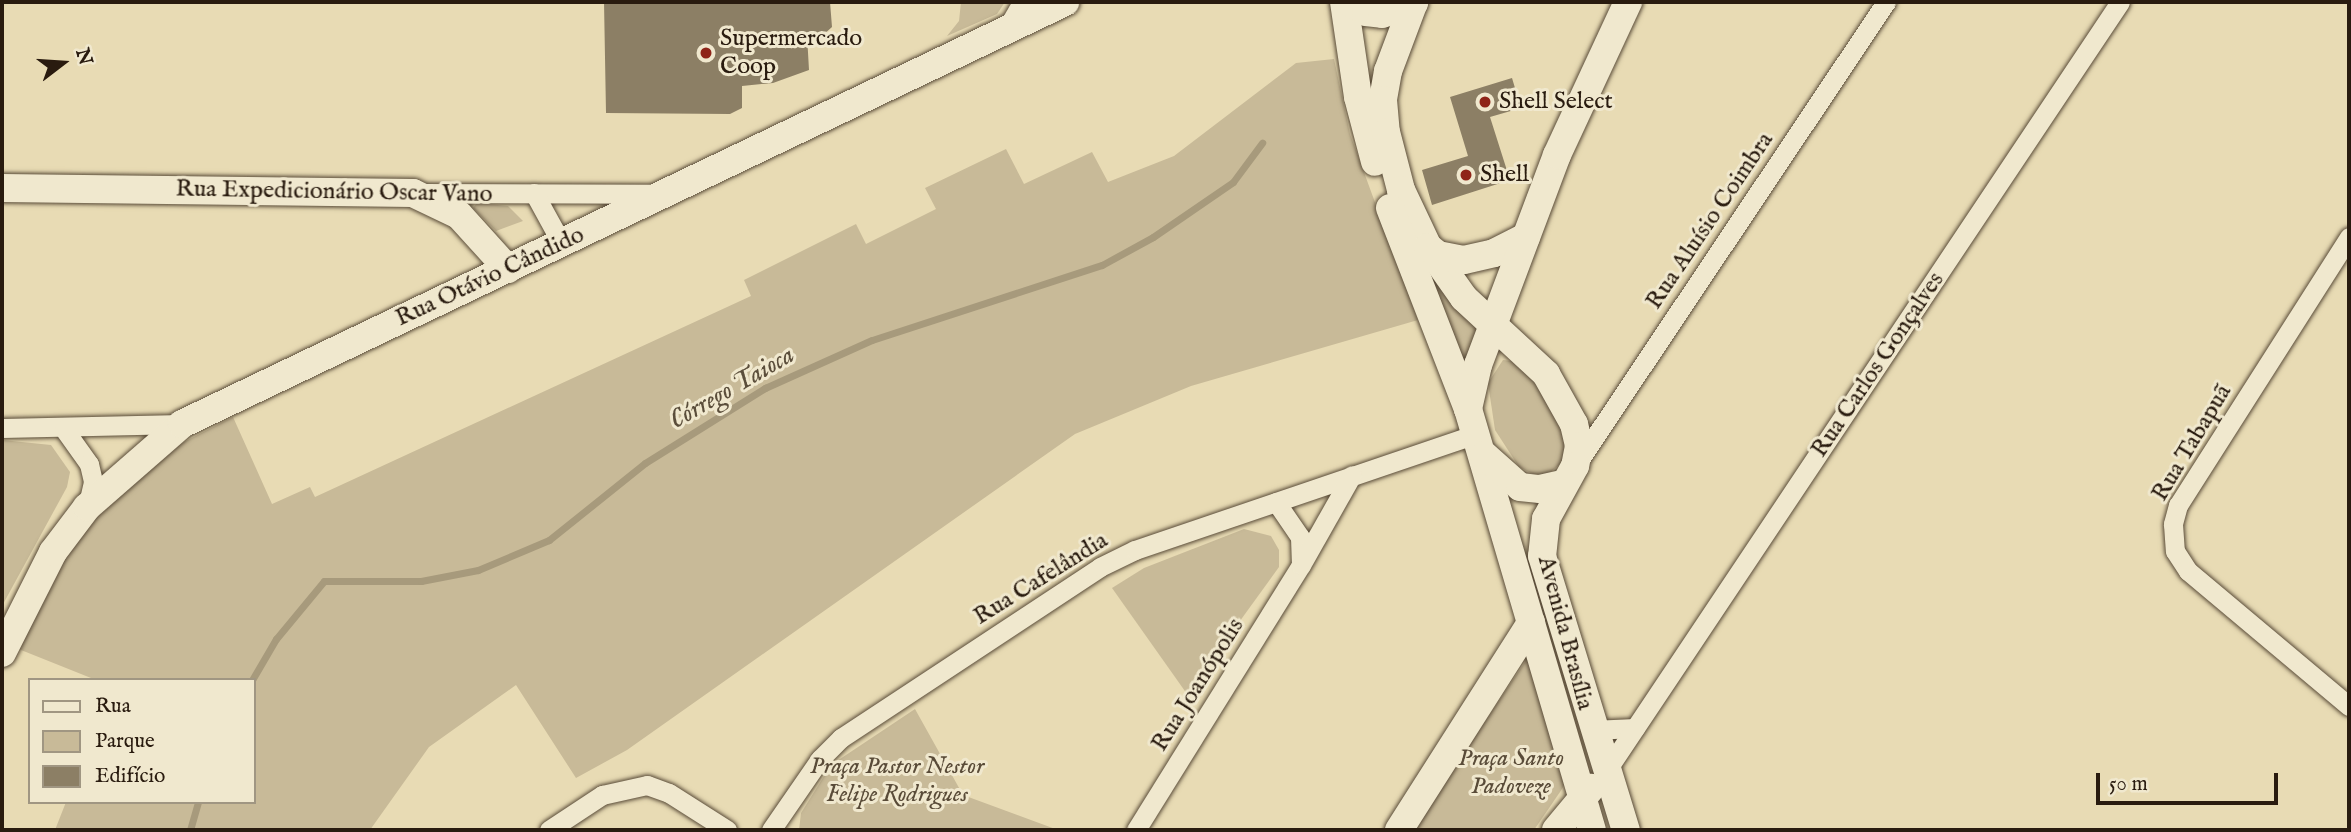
<!DOCTYPE html>
<html>
<head>
<meta charset="utf-8">
<style>
  body { margin:0 }
  #map { position:relative; width:2351px; height:832px; overflow:hidden; background:#e8dbb4; font-family:"IM FELL English",serif }
  div>[style] { position:absolute }
  .green>* { inset:0; background:#c8ba98 }
  .stream>* { height:7px; margin:-3.5px; padding:0 3.5px; transform-origin:3.5px; border-radius:3.5px; background:#a79a7c }
  .building>* { inset:0; background:#8c7f65 }
  .roads { filter:drop-shadow(0 0 2px #594b38) drop-shadow(0 0 2px #594b38) }
  .street>* { height:19px; margin:-9.5px; padding:0 9.5px; transform-origin:9.5px; border-radius:9.5px; background:#f0e8ce }
  .secondary>* { height:28px; margin:-14px; padding:0 14px; transform-origin:14px; border-radius:14px; background:#f0e8ce }
  .dots>* { width:19px; height:19px; translate:-50% -50%; box-sizing:border-box; border:4px solid #f0e8ce; border-radius:50% }
  span { translate:-50% -50%; white-space:nowrap; text-align:center; line-height:1.15; -webkit-text-stroke:6px #f0e8ce; paint-order:stroke }
  .poi-label { font-size:24px; color:#291b0f }
  .left { translate:0 -50%; text-align:left }
  .street-label { font-size:24px; color:#291b0f }
  .park-label { font-size:24px; color:#594b38; font-style:italic }
  .water-label { font-size:26px; color:#5b4e3b; font-style:italic }
  .frame { position:absolute; inset:0; border:4px solid #291b0f; pointer-events:none }
  .legend { position:absolute; left:28px; top:678px; width:228px; height:126px; box-sizing:border-box; background:#f0e8ce; border:2px solid #a09682; margin:0; padding:9px 12px; list-style:none; font-size:21px; color:#291b0f }
  .legend li { display:flex; align-items:center; gap:14px; height:35px }
  .legend b { width:35px; border:2px solid #a09682 }
  .north { position:absolute; left:28px; top:28px; width:70px; height:70px; -webkit-text-stroke:5px #f0e8ce; paint-order:stroke; rotate:73deg; font-size:19px; font-weight:700; line-height:28px; text-align:center; color:#291b0f }
  .north::after { content:''; display:block; margin:auto; width:24px; height:32px; background:#291b0f; clip-path:polygon(50% 0,100% 100%,50% 72%,0 100%) }
  .scale { position:absolute; left:2096px; top:773px; width:182px; height:32px; box-sizing:border-box; border:4px solid #291b0f; border-top:0; padding-left:9px; font-size:21px; line-height:24px; white-space:nowrap; color:#291b0f; -webkit-text-stroke:5px #f0e8ce; paint-order:stroke }
</style>
</head>
<body>
<div id="map">
  <div class="green">
    <i style="clip-path:polygon(961px 2px,1005px 2px,997px 14px,947px 36px,959px 21px)"></i>
    <i style="clip-path:polygon(1334px 59px,1350px 134px,1418px 320px,1191px 386px,1075px 434px,627px 750px,576px 778px,516px 685px,429px 747px,370px 830px,55px 830px,66px 802px,254px 802px,254px 680px,96px 680px,16px 648px,29px 615px,86px 525px,157px 459px,182px 443px,233px 417px,272px 504px,310px 487px,315px 497px,751px 296px,744px 280px,856px 224px,866px 244px,936px 209px,925px 188px,1006px 149px,1024px 184px,1092px 152px,1108px 182px,1174px 156px,1296px 63px)"></i>
    <i style="clip-path:polygon(477px 203px,508px 206px,523px 221px,496px 231px,473px 208px)"></i>
    <i style="clip-path:polygon(1429px 271px,1480px 327px,1466px 369px)"></i>
    <i style="clip-path:polygon(1503px 360px,1519px 362px,1567px 425px,1564px 461px,1548px 474px,1537px 476px,1519px 467px,1495px 430px,1488px 383px)"></i>
    <i style="clip-path:polygon(2px 440px,51px 445px,70px 472px,67px 487px,2px 606px)"></i>
    <i style="clip-path:polygon(1244px 529px,1271px 536px,1279px 550px,1279px 567px,1187px 694px,1112px 588px,1144px 568px)"></i>
    <i style="clip-path:polygon(1527px 659px,1565px 784px,1560px 792px,1534px 830px,1412px 830px)"></i>
    <i style="clip-path:polygon(915px 709px,963px 795px,1058px 830px,799px 830px,801px 813px,831px 765px)"></i>
  </div>
  <div class="stream">
    <i style="left:252px;top:680px;width:48px;rotate:-59.7deg"></i>
    <i style="left:276px;top:639px;width:75px;rotate:-50.4deg"></i>
    <i style="left:324px;top:581px;width:97px"></i>
    <i style="left:421px;top:581px;width:58px;rotate:-10.9deg"></i>
    <i style="left:478px;top:570px;width:77px;rotate:-22.9deg"></i>
    <i style="left:549px;top:540px;width:123px;rotate:-38.7deg"></i>
    <i style="left:645px;top:463px;width:142px;rotate:-32deg"></i>
    <i style="left:765px;top:388px;width:117px;rotate:-24.2deg"></i>
    <i style="left:872px;top:340px;width:242px;rotate:-18.1deg"></i>
    <i style="left:1102px;top:265px;width:58px;rotate:-28.8deg"></i>
    <i style="left:1153px;top:237px;width:97px;rotate:-34.5deg"></i>
    <i style="left:1233px;top:182px;width:49px;rotate:-53.4deg"></i>
    <i style="left:190px;top:830px;width:29px;rotate:-74deg"></i>
  </div>
  <div class="building">
    <i style="clip-path:polygon(604px 2px,830px 2px,832px 27px,822px 36px,807px 35px,809px 70px,773px 83px,742px 86px,742px 108px,730px 114px,606px 113px)"></i>
    <i style="clip-path:polygon(1512px 78px,1521px 108px,1490px 117px,1510px 180px,1432px 205px,1422px 170px,1468px 156px,1450px 97px)"></i>
  </div>
  <div class="roads">
    <div class="street">
      <i style="left:1006px;top:30px;width:32px;rotate:-60deg"></i>
      <i style="left:422px;top:193px;width:236px;rotate:0.2deg"></i>
      <i style="left:534px;top:193px;width:58px;rotate:61.2deg"></i>
      <i style="left:2349px;top:237px;width:318px;rotate:122.5deg"></i>
      <i style="left:2178px;top:505px;width:20px;rotate:105deg"></i>
      <i style="left:2173px;top:524px;width:27px;rotate:86deg"></i>
      <i style="left:2175px;top:551px;width:24px;rotate:57deg"></i>
      <i style="left:2188px;top:571px;width:210px;rotate:40deg"></i>
      <i style="left:2px;top:428px;width:180px;rotate:-1.3deg"></i>
      <i style="left:64px;top:429px;width:43px;rotate:54.5deg"></i>
      <i style="left:89px;top:464px;width:18px;rotate:77deg"></i>
      <i style="left:93px;top:482px;width:26px;rotate:103deg"></i>
      <i style="left:1578px;top:462px;width:554px;rotate:-56.2deg"></i>
      <i style="left:1276px;top:502px;width:42px;rotate:55.6deg"></i>
      <i style="left:1300px;top:537px;width:27px;rotate:88deg"></i>
      <i style="left:1592px;top:730px;width:43px;rotate:-2.7deg"></i>
      <i style="left:1605px;top:773px;width:927px;rotate:-56.26deg"></i>
      <i style="left:549px;top:830px;width:64px;rotate:-33.4deg"></i>
      <i style="left:602px;top:795px;width:46px;rotate:-12.5deg"></i>
      <i style="left:647px;top:785px;width:23px;rotate:20deg"></i>
      <i style="left:669px;top:793px;width:69px;rotate:32.5deg"></i>
      <i style="left:771px;top:830px;width:86px;rotate:-55.4deg"></i>
      <i style="left:820px;top:759px;width:30px;rotate:-45deg"></i>
      <i style="left:841px;top:738px;width:310px;rotate:-33.4deg"></i>
      <i style="left:1100px;top:567px;width:39px;rotate:-26deg"></i>
      <i style="left:1135px;top:550px;width:360px;rotate:-18.8deg"></i>
      <i style="left:1136px;top:830px;width:312px;rotate:-58.1deg"></i>
      <i style="left:1301px;top:565px;width:103px;rotate:-60.5deg"></i>
    </div>
    <div class="secondary">
      <i style="left:1344px;top:2px;width:96px;rotate:81.6deg"></i>
      <i style="left:1358px;top:97px;width:67px;rotate:75.3deg"></i>
      <i style="left:1349px;top:2px;width:20px;rotate:30deg"></i>
      <i style="left:1366px;top:12px;width:16px;rotate:7deg"></i>
      <i style="left:1382px;top:14px;width:34px;rotate:-19deg"></i>
      <i style="left:1414px;top:2px;width:74px;rotate:110.6deg"></i>
      <i style="left:1388px;top:71px;width:29px;rotate:100deg"></i>
      <i style="left:1383px;top:100px;width:32px;rotate:85deg"></i>
      <i style="left:1386px;top:132px;width:60px;rotate:75.5deg"></i>
      <i style="left:1401px;top:190px;width:63px;rotate:64.7deg"></i>
      <i style="left:1428px;top:247px;width:62px;rotate:54.8deg"></i>
      <i style="left:1464px;top:298px;width:112px;rotate:42.8deg"></i>
      <i style="left:1546px;top:374px;width:57px;rotate:60.8deg"></i>
      <i style="left:1574px;top:424px;width:23px;rotate:77deg"></i>
      <i style="left:1579px;top:446px;width:20px;rotate:101deg"></i>
      <i style="left:1575px;top:466px;width:60px;rotate:118.7deg"></i>
      <i style="left:1546px;top:519px;width:37px;rotate:96deg"></i>
      <i style="left:1542px;top:556px;width:287px;rotate:73deg"></i>
      <i style="left:2px;top:188px;width:411px;rotate:0.7deg"></i>
      <i style="left:413px;top:193px;width:51px;rotate:25.6deg"></i>
      <i style="left:459px;top:215px;width:73px;rotate:47.8deg"></i>
      <i style="left:1390px;top:208px;width:216px;rotate:68.8deg"></i>
      <i style="left:1468px;top:409px;width:439px;rotate:73.6deg"></i>
      <i style="left:1428px;top:247px;width:13px;rotate:39deg"></i>
      <i style="left:1438px;top:255px;width:26px;rotate:11deg"></i>
      <i style="left:1464px;top:260px;width:31px;rotate:-13deg"></i>
      <i style="left:1494px;top:253px;width:36px;rotate:-27deg"></i>
      <i style="left:1468px;top:409px;width:45px;rotate:-77.2deg"></i>
      <i style="left:1478px;top:365px;width:224px;rotate:-69.4deg"></i>
      <i style="left:1557px;top:155px;width:169px;rotate:-65.1deg"></i>
      <i style="left:1484px;top:455px;width:48px;rotate:41.6deg"></i>
      <i style="left:1520px;top:487px;width:20px;rotate:6deg"></i>
      <i style="left:1540px;top:489px;width:23px;rotate:-13deg"></i>
      <i style="left:2px;top:653px;width:113px;rotate:-63.2deg"></i>
      <i style="left:53px;top:552px;width:56px;rotate:-52.9deg"></i>
      <i style="left:87px;top:507px;width:126px;rotate:-41.1deg"></i>
      <i style="left:182px;top:424px;width:979px;rotate:-25.54deg"></i>
      <i style="left:1399px;top:830px;width:246px;rotate:-57.5deg"></i>
      <i style="left:1556px;top:830px;width:55px;rotate:-50.2deg"></i>
    </div>
  </div>
  <div class="dots">
    <i style="left:706px;top:53px;background:#8f2418"></i>
    <i style="left:1485px;top:102px;background:#8f2418"></i>
    <i style="left:1466px;top:175px;background:#8f2418"></i>
  </div>
  <div class="poi-label">
    <span class="left" style="left:720px;top:53px">Supermercado<br>Coop</span>
    <span class="left" style="left:1499px;top:102px">Shell Select</span>
    <span class="left" style="left:1480px;top:175px">Shell</span>
  </div>
  <div class="street-label">
    <span style="left:334px;top:192px;rotate:1deg">Rua Expedicionário Oscar Vano</span>
    <span style="left:1710px;top:221px;rotate:-56deg">Rua Aluísio Coimbra</span>
    <span style="left:490px;top:277px;rotate:-25deg">Rua Otávio Cândido</span>
    <span style="left:1878px;top:365px;rotate:-56deg">Rua Carlos Gonçalves</span>
    <span style="left:2192px;top:443px;rotate:-59deg">Rua Tabapuã</span>
    <span style="left:1041px;top:579px;rotate:-32deg">Rua Cafelândia</span>
    <span style="left:1565px;top:633px;rotate:75deg">Avenida Brasília</span>
    <span style="left:1198px;top:685px;rotate:-58deg">Rua Joanópolis</span>
  </div>
  <div class="park-label">
    <span style="left:1511px;top:773px">Praça Santo<br>Padoveze</span>
    <span style="left:897px;top:781px">Praça Pastor Nestor<br>Felipe Rodrigues</span>
  </div>
  <div class="water-label">
    <span style="left:732px;top:388px;rotate:-30deg">Córrego Taioca</span>
  </div>
  <div class="frame"></div>
  <ul class="legend">
  <li><b style="height:9px;background:#f0e8ce"></b>Rua</li>
  <li><b style="height:19px;background:#c8ba98"></b>Parque</li>
  <li><b style="height:19px;background:#8c7f65"></b>Edifício</li>
  </ul>
  <div class="north">N</div>
  <div class="scale">50 m</div>
</div>
</body>
</html>
